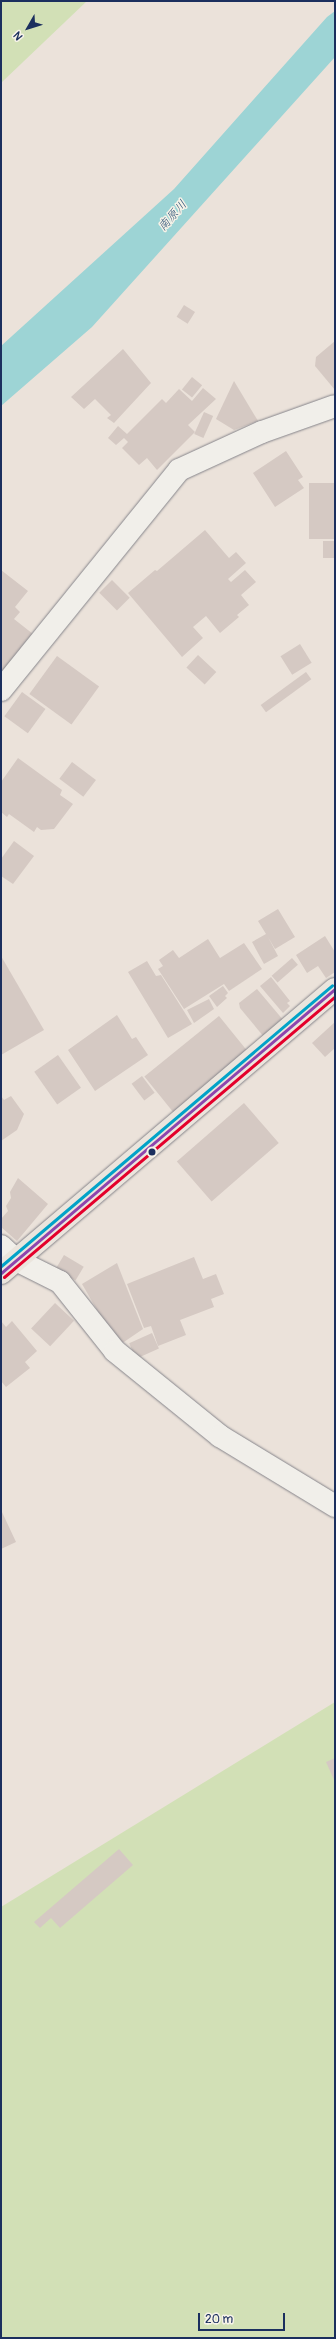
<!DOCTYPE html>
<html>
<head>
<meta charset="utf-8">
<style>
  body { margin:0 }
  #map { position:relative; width:336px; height:2339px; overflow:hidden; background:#ebe2da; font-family:Pangolin,"Klee One",sans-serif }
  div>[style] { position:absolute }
  .green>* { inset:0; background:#d2e0b6 }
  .water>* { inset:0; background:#9dd4d5 }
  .building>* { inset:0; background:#d5c9c3; transform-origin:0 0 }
  .roads { filter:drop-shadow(0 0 1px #85848a) drop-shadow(0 0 1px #85848a) }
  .minor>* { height:22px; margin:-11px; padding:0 11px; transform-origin:11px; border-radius:11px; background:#f1efea }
  .major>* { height:22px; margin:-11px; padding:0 11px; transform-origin:11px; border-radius:11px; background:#ebe5dd }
  .bus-1>* { height:3px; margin:-1.5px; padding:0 1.5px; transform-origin:1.5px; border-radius:1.5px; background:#8e44ad }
  .bus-2>* { height:3px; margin:-1.5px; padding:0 1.5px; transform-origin:1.5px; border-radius:1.5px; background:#e4002b }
  .bus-3>* { height:3px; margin:-1.5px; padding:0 1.5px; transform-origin:1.5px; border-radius:1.5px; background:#01a3c8 }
  .dots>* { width:11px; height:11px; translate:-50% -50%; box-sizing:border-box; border:2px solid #f7f3e8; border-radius:50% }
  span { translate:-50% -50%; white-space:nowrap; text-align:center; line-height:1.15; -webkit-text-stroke:3px #f7f3e8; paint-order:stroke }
  .water-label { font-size:12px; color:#33577b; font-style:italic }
  .frame { position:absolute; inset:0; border:2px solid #1b2f5e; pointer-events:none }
  .north { position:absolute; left:8px; top:8px; width:40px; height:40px; -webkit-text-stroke:3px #f7f3e8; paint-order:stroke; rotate:231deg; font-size:11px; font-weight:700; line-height:16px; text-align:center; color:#1b2f5e }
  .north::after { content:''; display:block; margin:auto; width:14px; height:18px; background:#1b2f5e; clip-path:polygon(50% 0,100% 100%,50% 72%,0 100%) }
  .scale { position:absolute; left:198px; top:2313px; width:87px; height:18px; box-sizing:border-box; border:2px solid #1b2f5e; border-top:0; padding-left:5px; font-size:12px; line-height:14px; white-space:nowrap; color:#1b2f5e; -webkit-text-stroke:3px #f7f3e8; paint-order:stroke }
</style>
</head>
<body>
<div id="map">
  <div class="green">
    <i style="clip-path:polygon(1px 1px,87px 1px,1px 83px)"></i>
    <i style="clip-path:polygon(335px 1702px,335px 2338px,1px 2338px,1px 1907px)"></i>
  </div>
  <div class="water">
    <i style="clip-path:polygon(335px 11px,335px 57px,92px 327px,1px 406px,1px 346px,174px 189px,327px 17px)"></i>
  </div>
  <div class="building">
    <i style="left:184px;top:305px;width:13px;height:14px;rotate:32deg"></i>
    <i style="clip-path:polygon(335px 341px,335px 390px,315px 366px,316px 357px)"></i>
    <i style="clip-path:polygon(123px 349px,151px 383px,114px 423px,107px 418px,111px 415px,95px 399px,84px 409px,71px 397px)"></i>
    <i style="left:192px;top:377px;width:13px;height:16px;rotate:39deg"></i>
    <i style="clip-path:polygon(234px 381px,258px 421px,234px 430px,216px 419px)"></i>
    <i style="clip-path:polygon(203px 388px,216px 399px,188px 425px,195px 432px,157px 470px,147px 458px,139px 465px,122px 448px,128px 442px,124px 438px,116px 445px,108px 438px,118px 426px,127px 434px,162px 399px,166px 403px,179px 389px,192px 401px)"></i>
    <i style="left:204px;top:412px;width:10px;height:24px;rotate:24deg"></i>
    <i style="clip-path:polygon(286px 451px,303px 477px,298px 480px,304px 488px,275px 507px,253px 473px)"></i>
    <i style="left:309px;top:483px;width:26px;height:56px"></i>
    <i style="clip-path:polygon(205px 530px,229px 558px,236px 552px,246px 563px,228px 579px,231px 582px,245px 570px,256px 582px,241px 595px,249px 605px,237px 615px,239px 617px,220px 633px,206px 616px,193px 627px,203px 638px,182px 657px,128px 593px,155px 570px,157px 571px)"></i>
    <i style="left:323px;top:541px;width:12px;height:17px"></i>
    <i style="clip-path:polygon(1px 570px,28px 591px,15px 607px,20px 612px,14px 619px,33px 634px,1px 675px)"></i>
    <i style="left:112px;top:580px;width:25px;height:18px;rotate:45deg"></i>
    <i style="left:300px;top:644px;width:22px;height:23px;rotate:58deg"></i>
    <i style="left:198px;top:655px;width:25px;height:17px;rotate:43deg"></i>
    <i style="left:57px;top:656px;width:52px;height:47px;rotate:36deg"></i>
    <i style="left:306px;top:672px;width:9px;height:56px;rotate:54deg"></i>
    <i style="left:22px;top:692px;width:29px;height:30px;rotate:36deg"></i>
    <i style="clip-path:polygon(18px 758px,62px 790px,60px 795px,73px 804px,54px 829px,41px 830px,37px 827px,34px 832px,9px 814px,7px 817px,1px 812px,1px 782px)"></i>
    <i style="left:72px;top:762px;width:30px;height:21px;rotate:37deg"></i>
    <i style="clip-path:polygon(14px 841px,34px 856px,13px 884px,1px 876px,1px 859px)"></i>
    <i style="clip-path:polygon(278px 909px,295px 937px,275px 949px,268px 937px,278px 956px,264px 964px,252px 942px,266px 934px,258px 921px)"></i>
    <i style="clip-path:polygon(325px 936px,335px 952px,335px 972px,326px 978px,318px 966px,307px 973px,296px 955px)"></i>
    <i style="clip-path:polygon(208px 939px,220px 958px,244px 943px,262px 969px,229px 991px,224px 984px,184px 1009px,158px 969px,163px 966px,159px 960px,173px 950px,179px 958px)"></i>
    <i style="clip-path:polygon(1px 956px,44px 1030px,1px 1055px)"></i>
    <i style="left:292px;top:958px;width:9px;height:27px;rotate:49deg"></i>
    <i style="clip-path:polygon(147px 961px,156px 976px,161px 975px,192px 1024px,168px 1038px,128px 972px)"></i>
    <i style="clip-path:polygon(271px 977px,290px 1001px,287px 1003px,290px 1006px,283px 1013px,260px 986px)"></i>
    <i style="clip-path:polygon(223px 986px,228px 993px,225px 996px,227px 998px,217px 1007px,209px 996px)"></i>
    <i style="clip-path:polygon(257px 989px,284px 1021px,264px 1037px,240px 1008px,239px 1003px)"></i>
    <i style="clip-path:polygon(209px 999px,214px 1009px,194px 1023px,187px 1010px)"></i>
    <i style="clip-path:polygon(117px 1015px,132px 1039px,136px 1037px,148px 1055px,95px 1091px,68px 1050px)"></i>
    <i style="left:219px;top:1016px;width:46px;height:96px;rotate:51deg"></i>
    <i style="clip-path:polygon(335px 1022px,335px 1048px,325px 1057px,312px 1043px)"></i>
    <i style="left:58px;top:1055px;width:40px;height:29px;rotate:55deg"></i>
    <i style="left:142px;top:1076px;width:21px;height:13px;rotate:53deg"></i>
    <i style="clip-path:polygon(1px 1096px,4px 1100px,11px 1096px,24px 1114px,17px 1130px,1px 1141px)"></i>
    <i style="left:244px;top:1103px;width:53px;height:89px;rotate:49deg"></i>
    <i style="clip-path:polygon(18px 1178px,48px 1204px,17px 1241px,1px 1227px,1px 1219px,8px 1211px,6px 1206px,11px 1198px,10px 1192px)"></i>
    <i style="left:64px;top:1255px;width:23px;height:16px;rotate:31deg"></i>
    <i style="clip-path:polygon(194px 1257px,203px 1279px,216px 1274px,224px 1294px,211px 1299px,214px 1307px,180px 1320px,186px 1335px,158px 1346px,151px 1326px,144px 1328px,127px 1284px)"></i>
    <i style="clip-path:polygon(117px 1263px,143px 1329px,118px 1346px,82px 1284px)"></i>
    <i style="left:55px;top:1303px;width:26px;height:35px;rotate:43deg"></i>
    <i style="clip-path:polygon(1px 1321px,6px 1327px,12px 1321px,37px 1351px,25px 1362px,30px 1368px,6px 1387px,1px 1381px)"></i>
    <i style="left:152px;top:1333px;width:17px;height:25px;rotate:66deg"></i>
    <i style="clip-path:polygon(1px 1510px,16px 1542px,1px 1549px)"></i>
    <i style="clip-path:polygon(335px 1758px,335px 1782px,326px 1762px)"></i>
    <i style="clip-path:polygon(119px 1849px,133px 1865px,60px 1928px,51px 1918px,40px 1928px,34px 1922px)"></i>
  </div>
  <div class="roads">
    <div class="minor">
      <i style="left:1px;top:690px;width:283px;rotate:-51deg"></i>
      <i style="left:179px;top:470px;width:91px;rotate:-24.6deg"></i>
      <i style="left:262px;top:432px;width:77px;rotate:-19.6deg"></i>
      <i style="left:1px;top:1246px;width:21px;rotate:43deg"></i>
      <i style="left:16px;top:1260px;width:49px;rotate:26.6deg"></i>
      <i style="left:60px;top:1282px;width:88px;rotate:51.4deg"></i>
      <i style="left:115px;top:1351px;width:135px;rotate:39deg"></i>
      <i style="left:220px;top:1436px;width:135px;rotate:31.3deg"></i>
    </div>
    <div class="major">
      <i style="left:1px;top:1273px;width:438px;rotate:-40.4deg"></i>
    </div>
  </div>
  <div class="bus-1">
    <i style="left:1px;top:1273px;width:438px;rotate:-40.4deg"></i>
  </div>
  <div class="bus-2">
    <i style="left:4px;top:1277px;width:434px;rotate:-40.3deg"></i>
  </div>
  <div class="bus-3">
    <i style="left:1px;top:1266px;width:434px;rotate:-40.3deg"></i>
  </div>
  <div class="dots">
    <i style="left:152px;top:1152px;background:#1b2f5e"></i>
  </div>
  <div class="water-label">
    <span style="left:173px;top:216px;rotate:-48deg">南原川</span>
  </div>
  <div class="frame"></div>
  <div class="north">N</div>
  <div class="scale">20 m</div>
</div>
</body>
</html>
